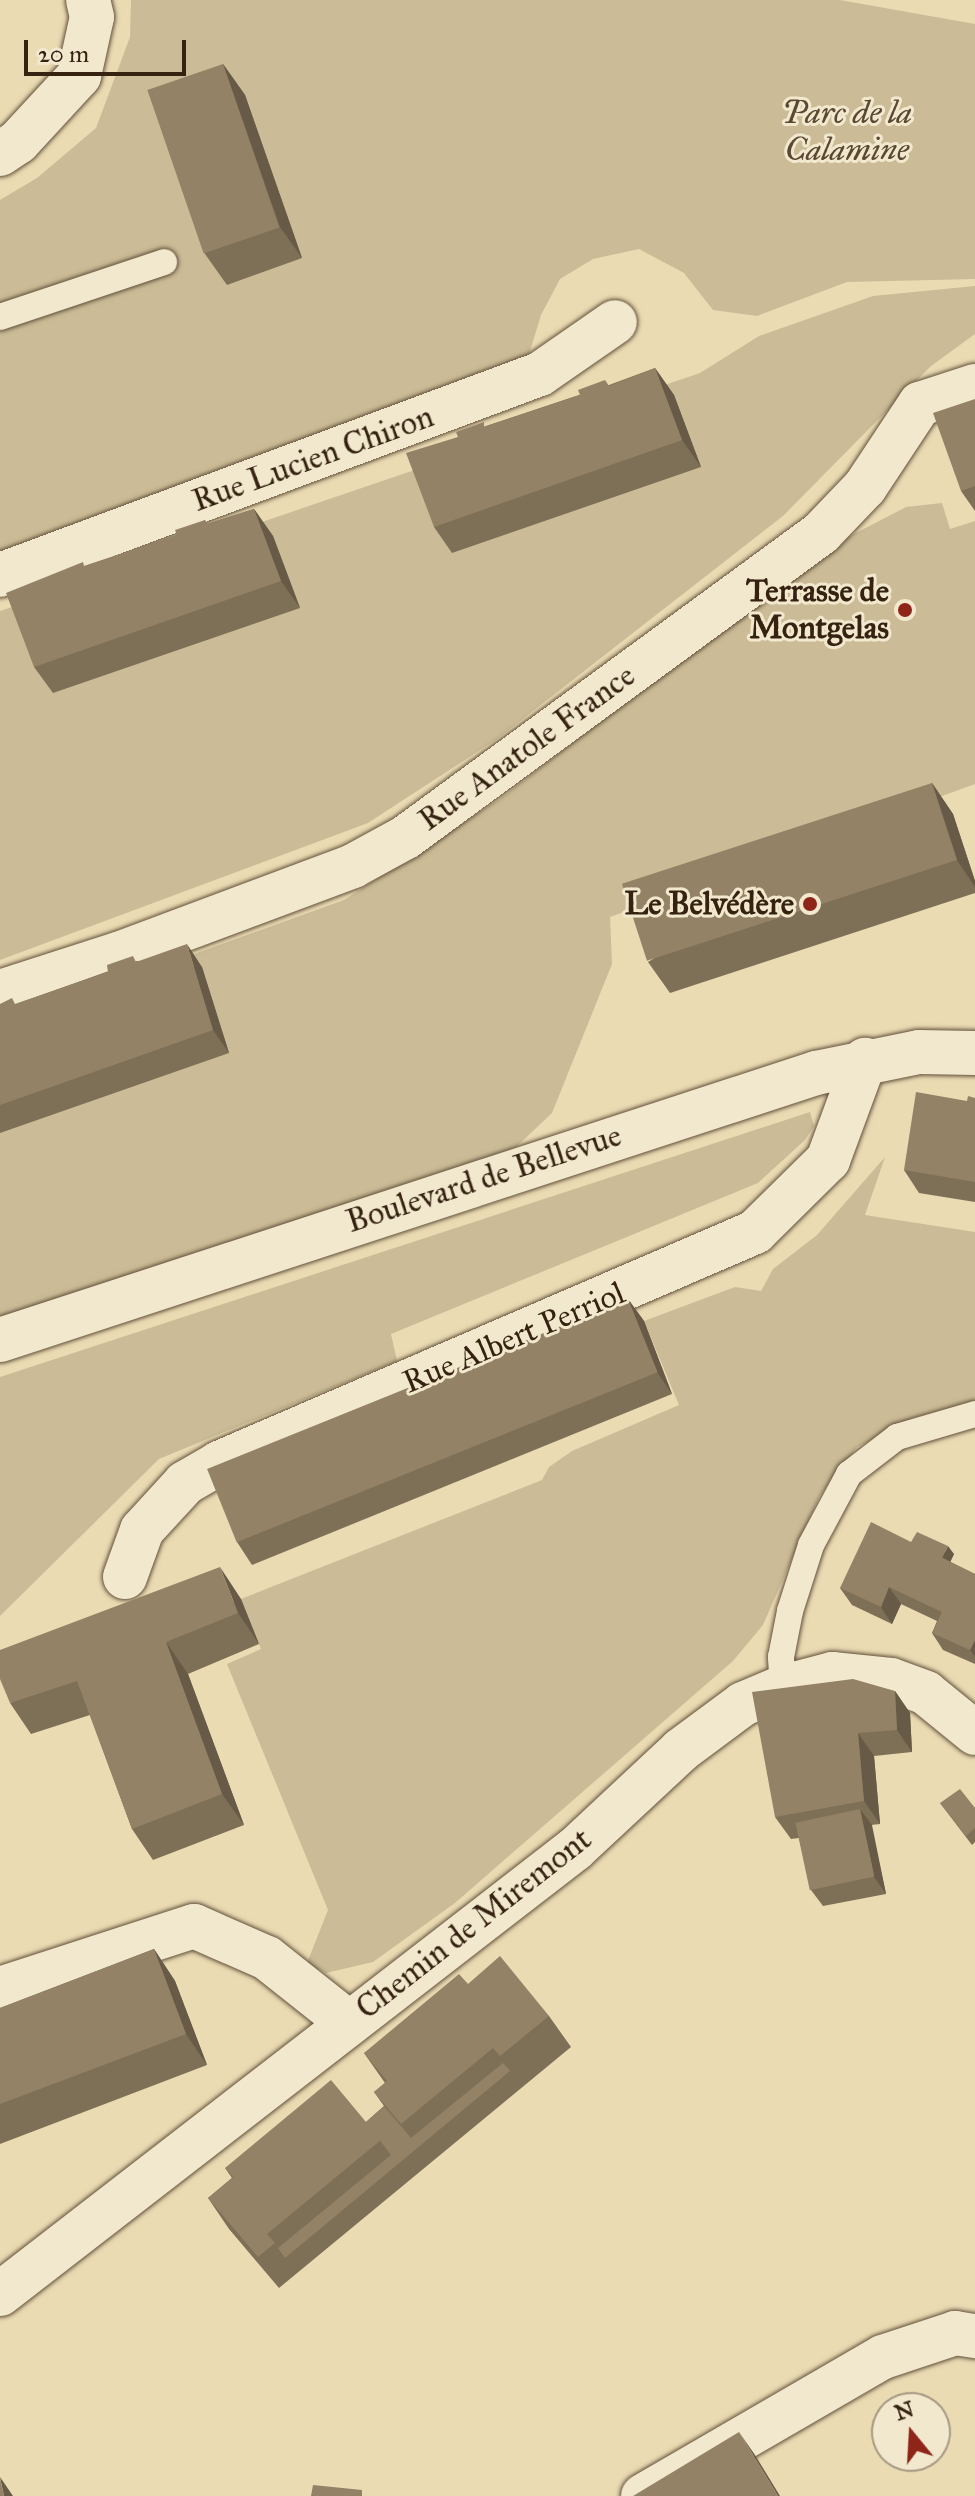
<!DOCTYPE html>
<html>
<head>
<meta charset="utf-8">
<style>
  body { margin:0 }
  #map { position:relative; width:975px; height:2496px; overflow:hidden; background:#eadbb3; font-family:"IM FELL Great Primer",serif }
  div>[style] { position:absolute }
  .green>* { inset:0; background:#cbbc97 }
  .roads { filter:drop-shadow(0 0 2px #62503a) drop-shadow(0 0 2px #62503a) }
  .service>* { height:26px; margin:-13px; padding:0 13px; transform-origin:13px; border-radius:13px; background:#f1e8ce }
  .minor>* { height:44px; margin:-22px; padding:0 22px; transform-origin:22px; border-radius:22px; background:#f1e8ce }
  .secondary>* { height:44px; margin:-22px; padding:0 22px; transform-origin:22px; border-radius:22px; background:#f1e8ce }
  .wall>* { inset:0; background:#7e7057 }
  .shaded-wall>* { inset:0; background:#675b47 }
  .building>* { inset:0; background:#938265; transform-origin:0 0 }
  .dots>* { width:22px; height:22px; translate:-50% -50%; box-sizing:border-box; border:4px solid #f1e8ce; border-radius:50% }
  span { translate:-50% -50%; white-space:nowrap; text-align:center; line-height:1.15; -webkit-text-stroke:6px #f1e8ce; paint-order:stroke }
  .park-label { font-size:32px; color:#5a4832; font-style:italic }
  .street-label { font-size:32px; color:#352211 }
  .poi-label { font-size:32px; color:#352211; font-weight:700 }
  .right { translate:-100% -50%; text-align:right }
  .north { position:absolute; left:871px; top:2392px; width:80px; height:80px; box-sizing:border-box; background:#f1e8ce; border:2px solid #a69982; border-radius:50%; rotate:342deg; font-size:22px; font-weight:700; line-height:32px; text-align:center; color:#352211 }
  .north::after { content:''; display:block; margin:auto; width:28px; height:36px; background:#8f2418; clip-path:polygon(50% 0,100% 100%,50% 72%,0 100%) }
  .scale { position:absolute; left:24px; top:40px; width:162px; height:36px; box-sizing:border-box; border:4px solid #352211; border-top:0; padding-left:10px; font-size:24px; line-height:28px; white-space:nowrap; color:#352211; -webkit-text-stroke:6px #f1e8ce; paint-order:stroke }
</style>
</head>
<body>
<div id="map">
  <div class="green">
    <i style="clip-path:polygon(131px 0,840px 0,975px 24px,975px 279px,847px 282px,757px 316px,713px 310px,684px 273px,639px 249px,593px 259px,560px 279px,541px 315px,528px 358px,0 554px,0 200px,37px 178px,96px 128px,130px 37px)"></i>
    <i style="clip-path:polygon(975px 286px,975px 334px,931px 366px,783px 516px,497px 739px,368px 823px,0 960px,0 611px,700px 373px,759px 336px,873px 296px)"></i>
    <i style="clip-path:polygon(942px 503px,950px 529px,975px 521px,975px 784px,610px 917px,612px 964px,552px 1113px,515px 1148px,0 1317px,0 1024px,344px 900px,500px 799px,825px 549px,906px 507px)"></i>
    <i style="clip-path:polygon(810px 1112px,814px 1126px,805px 1140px,758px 1183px,391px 1334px,397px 1361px,159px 1459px,0 1616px,0 1377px)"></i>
    <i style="clip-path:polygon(885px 1157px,865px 1215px,975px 1232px,975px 1403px,916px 1417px,857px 1447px,819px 1497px,763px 1625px,733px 1661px,455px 1903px,373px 1962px,326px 1973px,307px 1963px,328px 1910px,227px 1664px,261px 1649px,241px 1599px,542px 1480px,549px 1467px,572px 1451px,679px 1405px,644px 1321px,735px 1287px,761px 1291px,773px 1269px,817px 1235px)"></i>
  </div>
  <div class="roads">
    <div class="service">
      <i style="left:0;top:317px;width:173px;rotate:-18.5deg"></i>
      <i style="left:783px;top:1687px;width:30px;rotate:-94deg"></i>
      <i style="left:781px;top:1657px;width:47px;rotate:-78.9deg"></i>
      <i style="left:790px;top:1611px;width:69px;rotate:-72.3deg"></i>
      <i style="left:811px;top:1545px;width:81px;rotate:-61.8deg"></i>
      <i style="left:849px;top:1474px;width:61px;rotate:-37.6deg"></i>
      <i style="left:897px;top:1437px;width:81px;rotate:-16.4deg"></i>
    </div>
    <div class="minor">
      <i style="left:0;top:575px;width:576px;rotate:-20.42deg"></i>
      <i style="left:540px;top:374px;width:91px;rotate:-34.7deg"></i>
      <i style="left:0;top:992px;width:124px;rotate:-17.9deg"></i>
      <i style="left:118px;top:954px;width:251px;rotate:-20.5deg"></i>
      <i style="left:353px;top:866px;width:60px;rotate:-28.7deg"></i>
      <i style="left:406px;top:837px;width:514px;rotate:-36.22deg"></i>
      <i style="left:821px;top:533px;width:64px;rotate:-46.3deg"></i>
      <i style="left:865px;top:487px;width:100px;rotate:-56.5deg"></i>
      <i style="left:920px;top:404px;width:58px;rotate:-18.1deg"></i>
      <i style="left:125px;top:1577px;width:50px;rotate:-70.1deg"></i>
      <i style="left:142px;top:1530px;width:64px;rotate:-47.5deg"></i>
      <i style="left:185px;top:1483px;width:39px;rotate:-30deg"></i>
      <i style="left:219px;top:1463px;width:584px;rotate:-23.31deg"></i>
      <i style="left:755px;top:1232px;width:103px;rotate:-44.6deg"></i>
      <i style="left:828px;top:1160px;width:107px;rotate:-69.7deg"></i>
      <i style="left:0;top:1989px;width:204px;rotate:-18deg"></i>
      <i style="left:194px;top:1926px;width:80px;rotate:23.7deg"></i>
      <i style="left:267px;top:1958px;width:105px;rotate:38.4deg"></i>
      <i style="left:0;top:2294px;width:727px;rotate:-37.74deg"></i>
      <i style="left:575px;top:1849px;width:145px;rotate:-43deg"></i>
      <i style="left:681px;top:1750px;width:77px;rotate:-36.6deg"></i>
      <i style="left:743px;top:1704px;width:43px;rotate:-23deg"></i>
      <i style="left:783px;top:1687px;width:51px;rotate:-14.9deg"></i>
      <i style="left:832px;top:1674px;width:59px;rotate:5.8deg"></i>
      <i style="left:891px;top:1680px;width:37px;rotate:20deg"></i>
      <i style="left:926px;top:1693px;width:63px;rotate:39.2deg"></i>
      <i style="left:643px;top:2496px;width:277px;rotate:-30.1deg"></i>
      <i style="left:883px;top:2357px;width:76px;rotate:-18.4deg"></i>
      <i style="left:955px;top:2333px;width:20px;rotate:9deg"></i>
    </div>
    <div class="secondary">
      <i style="left:0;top:154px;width:22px;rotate:-34deg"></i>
      <i style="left:18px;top:142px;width:90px;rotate:-47.3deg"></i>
      <i style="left:79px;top:76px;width:60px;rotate:-77.6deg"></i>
      <i style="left:92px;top:17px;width:17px;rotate:-103deg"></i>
      <i style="left:0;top:1340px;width:859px;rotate:-18.12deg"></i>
      <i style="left:816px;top:1073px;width:105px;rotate:-11.5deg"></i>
      <i style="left:919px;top:1052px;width:56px;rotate:1deg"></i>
    </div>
  </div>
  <div class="wall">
    <i style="clip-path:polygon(223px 64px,245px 95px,302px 258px,227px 285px,205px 254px)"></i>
    <i style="clip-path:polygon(655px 368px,674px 395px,701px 467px,452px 553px,434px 527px,458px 437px,486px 426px,609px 385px)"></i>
    <i style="clip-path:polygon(975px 399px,975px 511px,961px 491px)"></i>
    <i style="clip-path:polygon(254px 509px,273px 536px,300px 608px,53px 693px,34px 667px,85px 566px,177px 535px,205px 520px,207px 524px)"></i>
    <i style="clip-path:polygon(932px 783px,953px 814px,975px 881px,975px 893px,670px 993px,648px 962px)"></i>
    <i style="clip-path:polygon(137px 961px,202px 967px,229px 1053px,0 1133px,0 1004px,16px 1004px)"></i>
    <i style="clip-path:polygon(975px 1098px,975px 1202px,919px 1193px,904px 1170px,967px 1101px)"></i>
    <i style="clip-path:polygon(628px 1299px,644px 1321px,672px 1394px,252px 1565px,237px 1542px)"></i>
    <i style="clip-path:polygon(911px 1542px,954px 1554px,950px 1562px,975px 1574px,975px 1664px,943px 1650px,932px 1633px,937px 1621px,901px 1604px,892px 1624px,852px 1605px,840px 1588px)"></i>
    <i style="clip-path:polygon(241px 1599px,259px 1644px,188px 1674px,244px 1825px,153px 1860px,132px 1829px,90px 1715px,31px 1734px,10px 1703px)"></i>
    <i style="clip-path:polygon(895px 1691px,910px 1713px,912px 1752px,874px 1756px,880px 1824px,871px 1825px,886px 1894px,823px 1906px,811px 1890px,799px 1838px,791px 1839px,775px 1817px)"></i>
    <i style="clip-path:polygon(940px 1803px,975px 1808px,975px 1842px,972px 1845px)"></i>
    <i style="clip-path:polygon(154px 1949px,175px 1981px,207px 2065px,0 2144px,0 2008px)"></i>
    <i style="clip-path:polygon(468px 1984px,549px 2016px,571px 2047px,279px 2288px,229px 2229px,208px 2198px,232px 2178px,225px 2168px,366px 2122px,384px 2106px,374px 2092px,385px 2083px,364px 2053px)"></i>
  </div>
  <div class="shaded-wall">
    <i style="clip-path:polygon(223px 64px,245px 95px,302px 258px,280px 227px)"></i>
    <i style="clip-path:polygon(655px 368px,674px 395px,701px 467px,682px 440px)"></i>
    <i style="clip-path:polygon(254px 509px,273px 536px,300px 608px,281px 581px)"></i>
    <i style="clip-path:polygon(932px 783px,953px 814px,975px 881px,975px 887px,957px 860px)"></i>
    <i style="clip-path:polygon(187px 944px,202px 967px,229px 1053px,213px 1030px)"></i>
    <i style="clip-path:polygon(628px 1299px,644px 1321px,672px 1394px,657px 1372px)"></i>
    <i style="clip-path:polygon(948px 1546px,954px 1554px,946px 1571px,940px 1562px)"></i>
    <i style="clip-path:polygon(220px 1567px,241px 1599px,259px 1644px,238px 1613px)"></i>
    <i style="clip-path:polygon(889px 1587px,901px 1604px,892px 1624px,881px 1607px)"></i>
    <i style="clip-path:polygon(975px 1640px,975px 1657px,970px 1650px)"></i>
    <i style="clip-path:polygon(166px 1642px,188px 1674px,244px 1825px,222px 1794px)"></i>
    <i style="clip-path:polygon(895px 1691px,910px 1713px,912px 1752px,897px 1730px)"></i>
    <i style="clip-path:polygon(858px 1733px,874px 1756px,880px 1824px,864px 1801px)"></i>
    <i style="clip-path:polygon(860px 1809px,872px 1825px,886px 1894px,874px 1877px)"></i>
    <i style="clip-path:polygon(154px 1949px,175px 1981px,207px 2065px,186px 2034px)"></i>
    <i style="clip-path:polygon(739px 2432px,755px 2455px,780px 2496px,778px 2496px)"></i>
    <i style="clip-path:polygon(0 2477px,13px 2496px,4px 2496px)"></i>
  </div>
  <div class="building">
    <i style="left:223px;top:64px;width:173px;height:80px;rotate:71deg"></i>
    <i style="clip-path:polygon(655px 368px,682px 440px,434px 527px,406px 453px,458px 437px,456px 432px,484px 422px,484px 427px,580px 395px,578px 390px,605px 380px,609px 386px)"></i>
    <i style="clip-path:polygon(975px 399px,975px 486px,961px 491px,933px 413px)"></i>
    <i style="clip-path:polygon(254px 509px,281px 581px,34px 667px,6px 593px,83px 562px,84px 566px,177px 535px,175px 530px,205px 520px,206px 524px)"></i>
    <i style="left:932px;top:783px;width:81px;height:326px;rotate:72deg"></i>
    <i style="clip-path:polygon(187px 944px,213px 1030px,0 1105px,0 1004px,12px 998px,15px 1004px,108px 972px,107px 965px,133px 956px,136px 962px)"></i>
    <i style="clip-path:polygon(916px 1092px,967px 1101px,968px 1096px,975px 1098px,975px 1182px,904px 1170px)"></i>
    <i style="left:628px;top:1299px;width:79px;height:454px;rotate:68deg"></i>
    <i style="clip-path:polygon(871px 1522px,975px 1574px,975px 1640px,970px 1650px,932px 1633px,942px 1612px,889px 1587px,881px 1607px,840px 1588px)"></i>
    <i style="clip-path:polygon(917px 1532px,948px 1546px,942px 1558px,911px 1542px)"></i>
    <i style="clip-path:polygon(220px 1567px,238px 1613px,166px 1642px,222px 1794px,132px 1829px,77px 1681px,10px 1703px,0 1679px,0 1650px)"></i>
    <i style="clip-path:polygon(853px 1679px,895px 1691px,897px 1730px,858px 1733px,864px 1801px,775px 1817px,752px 1692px)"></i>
    <i style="clip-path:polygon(960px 1789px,975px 1808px,975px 1828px,966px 1836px,940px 1803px)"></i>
    <i style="left:860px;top:1809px;width:69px;height:66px;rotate:78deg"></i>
    <i style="clip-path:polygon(154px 1949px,186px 2034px,0 2104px,0 2008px)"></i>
    <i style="clip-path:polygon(500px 1956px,549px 2016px,500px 2056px,493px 2048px,401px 2124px,374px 2092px,387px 2081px,364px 2053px,459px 1974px,468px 1984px)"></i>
    <i style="clip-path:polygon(503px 2063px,510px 2071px,285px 2258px,278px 2248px,391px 2155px,366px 2122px,384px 2106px,411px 2138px)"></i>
    <i style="clip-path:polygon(331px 2080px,381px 2140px,267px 2234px,275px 2243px,258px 2257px,208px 2198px,233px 2177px,225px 2168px)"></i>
    <i style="clip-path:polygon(739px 2432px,778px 2496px,633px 2496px)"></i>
    <i style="clip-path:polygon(0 2478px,4px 2496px,0 2496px)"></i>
    <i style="clip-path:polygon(313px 2485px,362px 2490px,362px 2496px,311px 2496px)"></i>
  </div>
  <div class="dots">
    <i style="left:905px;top:610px;background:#8f2418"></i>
    <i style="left:810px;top:904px;background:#8f2418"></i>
  </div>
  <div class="park-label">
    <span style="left:847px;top:132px">Parc de la<br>Calamine</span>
  </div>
  <div class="street-label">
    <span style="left:313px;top:459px;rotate:-20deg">Rue Lucien Chiron</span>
    <span style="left:527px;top:748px;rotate:-36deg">Rue Anatole France</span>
    <span style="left:484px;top:1179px;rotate:-18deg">Boulevard de Bellevue</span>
    <span style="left:514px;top:1338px;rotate:-23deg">Rue Albert Perriol</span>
    <span style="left:474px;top:1924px;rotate:-38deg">Chemin de Miremont</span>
  </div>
  <div class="poi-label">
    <span class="right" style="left:889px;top:610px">Terrasse de<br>Montgelas</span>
    <span class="right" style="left:794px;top:904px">Le Belvédère</span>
  </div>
  <div class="north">N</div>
  <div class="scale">20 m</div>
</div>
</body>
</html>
